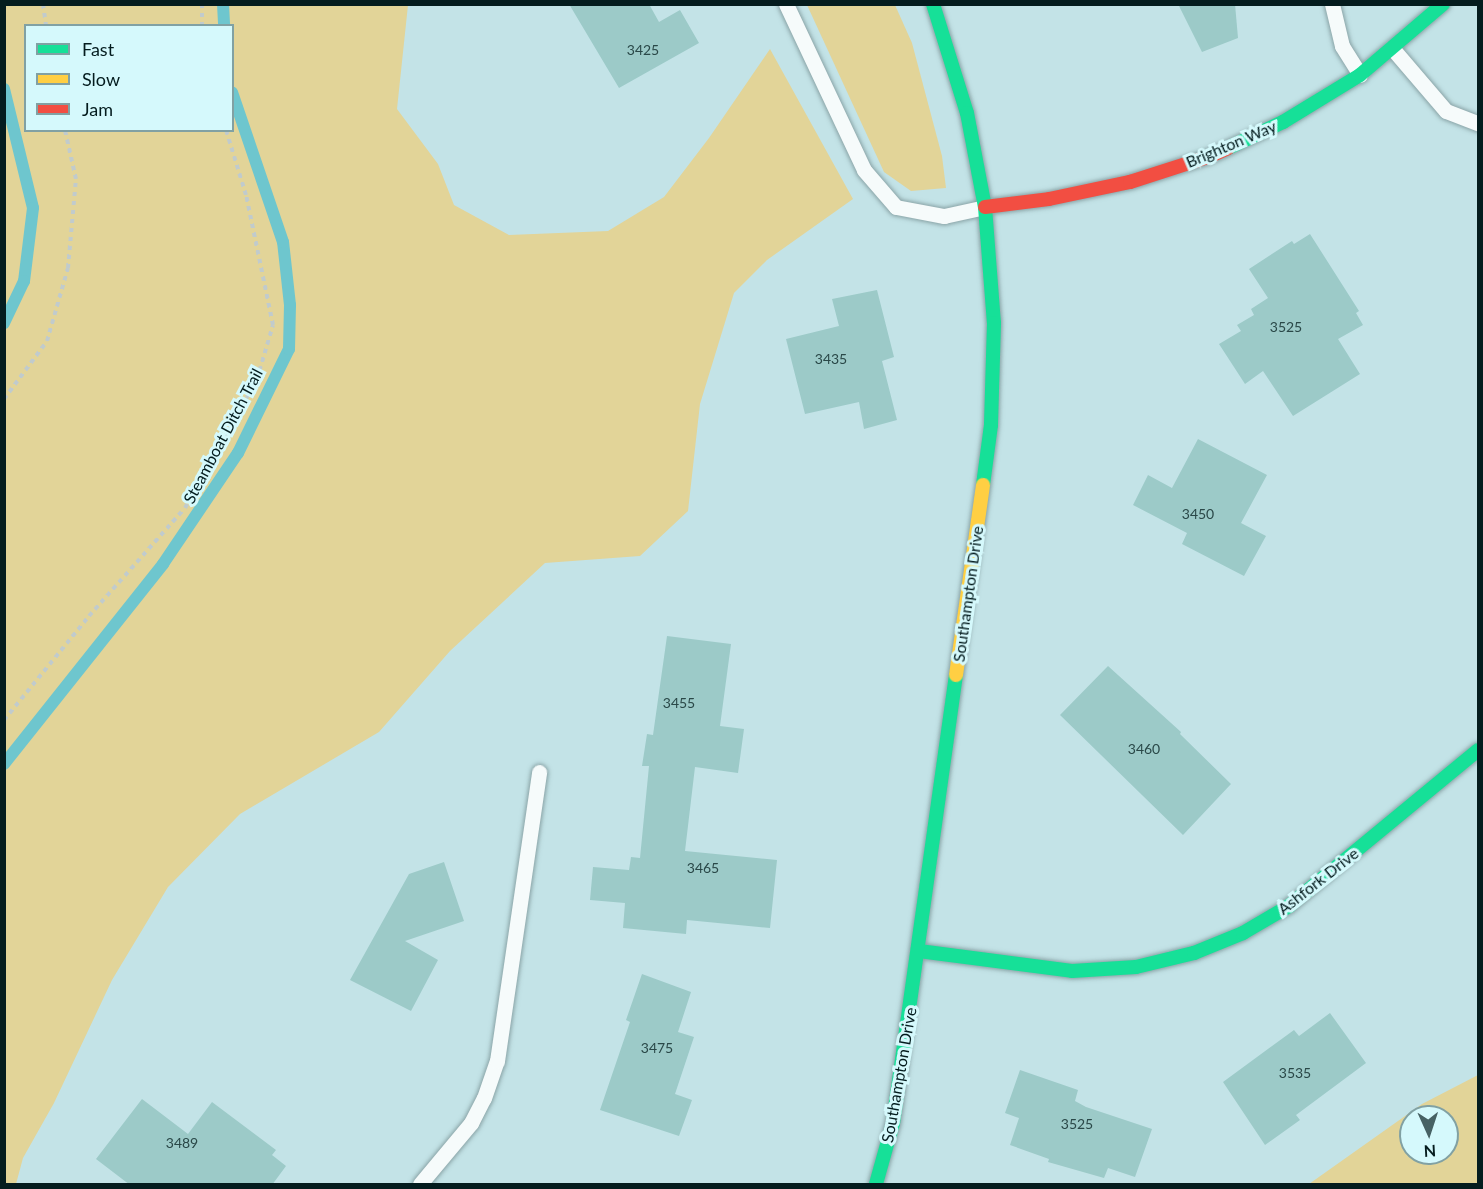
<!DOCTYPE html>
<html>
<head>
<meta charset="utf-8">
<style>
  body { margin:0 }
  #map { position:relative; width:1483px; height:1189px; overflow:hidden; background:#c3e3e7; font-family:Lato,sans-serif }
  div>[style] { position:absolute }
  .green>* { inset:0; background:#e2d498 }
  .stream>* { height:12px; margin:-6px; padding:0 6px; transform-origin:6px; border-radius:6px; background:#6ec6ce }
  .building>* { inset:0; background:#9ccac8 }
  .path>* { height:4px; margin-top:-2px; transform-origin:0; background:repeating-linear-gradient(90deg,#c1cbcc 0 4.5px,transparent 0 9px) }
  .roads { filter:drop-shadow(0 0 2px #8aa4a7) drop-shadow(0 0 2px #8aa4a7) }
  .lane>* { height:15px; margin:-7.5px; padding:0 7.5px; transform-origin:7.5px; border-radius:7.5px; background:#f6fbfb }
  .fast>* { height:14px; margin:-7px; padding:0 7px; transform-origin:7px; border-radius:7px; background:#16e098 }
  .slow>* { height:14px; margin:-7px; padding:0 7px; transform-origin:7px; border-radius:7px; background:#ffcf43 }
  .jam>* { height:14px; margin:-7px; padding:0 7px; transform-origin:7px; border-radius:7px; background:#f24e42 }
  span { translate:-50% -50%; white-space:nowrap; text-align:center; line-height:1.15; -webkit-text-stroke:6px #d5f9fc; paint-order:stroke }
  .number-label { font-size:14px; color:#2a4848 }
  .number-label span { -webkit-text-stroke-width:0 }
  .street-label { font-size:16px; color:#041c1e }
  .frame { position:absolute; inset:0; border:6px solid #041c1e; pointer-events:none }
  .legend { position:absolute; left:24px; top:24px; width:210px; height:108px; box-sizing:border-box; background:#d5f9fc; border:2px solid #81a1a3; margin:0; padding:8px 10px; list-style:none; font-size:18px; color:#041c1e }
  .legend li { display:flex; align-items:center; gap:12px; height:30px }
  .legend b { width:30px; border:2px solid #81a1a3 }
  .north { position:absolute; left:1399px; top:1105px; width:60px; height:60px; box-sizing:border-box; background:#d5f9fc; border:2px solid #81a1a3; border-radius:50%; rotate:177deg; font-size:16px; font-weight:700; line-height:24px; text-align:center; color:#041c1e }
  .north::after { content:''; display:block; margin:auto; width:21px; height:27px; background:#476264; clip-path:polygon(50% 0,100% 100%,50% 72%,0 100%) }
</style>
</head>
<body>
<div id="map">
  <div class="green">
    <i style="clip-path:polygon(evenodd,4px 5px,408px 5px,397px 109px,438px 164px,454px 205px,509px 235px,608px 231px,664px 197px,709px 138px,770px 49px,853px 199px,767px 260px,734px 293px,700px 404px,688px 511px,640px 556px,545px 563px,450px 651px,379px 732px,240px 814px,168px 887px,112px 980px,54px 1103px,23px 1158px,16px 1184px,4px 1184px,4px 5px,26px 26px,232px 26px,232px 130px,26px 130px,26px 26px)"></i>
    <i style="clip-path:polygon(807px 5px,895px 5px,912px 43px,942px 156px,946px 188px,911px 191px,884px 172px)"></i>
    <i style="clip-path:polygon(evenodd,1478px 1075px,1478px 1184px,1309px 1184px,1422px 1104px,1478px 1075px,1411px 1117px,1447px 1117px,1447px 1153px,1411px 1153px,1411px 1117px)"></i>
  </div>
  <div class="stream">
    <i style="left:223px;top:4px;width:22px;rotate:87deg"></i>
    <i style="left:4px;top:89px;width:122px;rotate:76.3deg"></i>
    <i style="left:33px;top:208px;width:74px;rotate:97deg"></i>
    <i style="left:24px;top:281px;width:47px;rotate:115.5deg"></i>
    <i style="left:4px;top:764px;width:256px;rotate:-51.5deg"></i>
    <i style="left:163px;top:564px;width:134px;rotate:-56deg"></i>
    <i style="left:238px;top:453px;width:116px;rotate:-63.9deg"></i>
    <i style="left:289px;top:349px;width:44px;rotate:-88.7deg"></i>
    <i style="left:290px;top:305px;width:63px;rotate:-96.3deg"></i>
    <i style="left:283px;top:242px;width:158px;rotate:-108.8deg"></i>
  </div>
  <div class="building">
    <i style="clip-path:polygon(569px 4px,649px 4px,659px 22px,680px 10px,699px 43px,619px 88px)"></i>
    <i style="clip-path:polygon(1178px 4px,1235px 4px,1238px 38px,1202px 52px)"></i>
    <i style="clip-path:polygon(1310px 234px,1359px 311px,1356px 313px,1363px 325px,1338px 339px,1360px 374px,1293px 416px,1263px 371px,1245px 384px,1219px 344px,1241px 331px,1237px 325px,1254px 315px,1251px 309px,1268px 298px,1249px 269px,1292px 241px,1294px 244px)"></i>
    <i style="clip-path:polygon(877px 290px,894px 357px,882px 361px,897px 420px,864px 429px,859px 402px,805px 414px,786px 339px,839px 326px,832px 299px)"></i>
    <i style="clip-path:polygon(1198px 439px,1267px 475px,1241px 523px,1266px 536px,1244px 576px,1182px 544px,1187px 533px,1133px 505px,1148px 475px,1172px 488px)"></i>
    <i style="clip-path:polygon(667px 636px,731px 644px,720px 726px,744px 729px,738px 773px,695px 767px,685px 851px,777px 860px,770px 928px,687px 920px,686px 934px,623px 928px,625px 903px,590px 900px,593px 867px,629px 870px,631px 857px,640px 858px,649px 766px,642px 766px,647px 734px,653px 735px)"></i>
    <i style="clip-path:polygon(1108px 666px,1181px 732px,1180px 734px,1231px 784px,1183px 835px,1060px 715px)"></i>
    <i style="clip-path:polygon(444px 862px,464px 921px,405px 941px,438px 960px,411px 1011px,350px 980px,409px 874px)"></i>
    <i style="clip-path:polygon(642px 974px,691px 992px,678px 1032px,694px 1037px,675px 1094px,692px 1100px,679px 1136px,600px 1110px,630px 1022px,626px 1020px)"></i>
    <i style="clip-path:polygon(1330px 1013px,1366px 1063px,1296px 1115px,1300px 1120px,1265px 1145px,1223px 1082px,1294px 1030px,1299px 1036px)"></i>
    <i style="clip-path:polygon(1020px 1070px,1078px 1090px,1075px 1101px,1086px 1107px,1152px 1129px,1135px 1177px,1108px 1168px,1104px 1178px,1048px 1162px,1049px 1159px,1010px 1145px,1019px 1118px,1005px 1113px)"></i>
    <i style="clip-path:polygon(142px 1099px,188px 1134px,212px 1102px,276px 1150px,272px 1155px,286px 1166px,272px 1185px,130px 1185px,96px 1159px)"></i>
  </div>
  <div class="path">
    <i style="left:43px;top:4px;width:22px;rotate:82deg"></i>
    <i style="left:202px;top:4px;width:22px;rotate:90deg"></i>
    <i style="left:4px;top:399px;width:72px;rotate:-53.4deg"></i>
    <i style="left:47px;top:341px;width:76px;rotate:-74deg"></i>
    <i style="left:68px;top:268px;width:89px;rotate:-84.9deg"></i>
    <i style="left:76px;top:179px;width:50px;rotate:-102.7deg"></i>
    <i style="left:4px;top:720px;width:134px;rotate:-50.7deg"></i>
    <i style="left:89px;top:616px;width:144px;rotate:-48.4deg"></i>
    <i style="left:185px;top:508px;width:148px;rotate:-60.8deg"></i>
    <i style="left:257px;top:379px;width:56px;rotate:-73.5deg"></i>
    <i style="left:273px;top:325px;width:133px;rotate:-101.7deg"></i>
    <i style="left:246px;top:195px;width:68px;rotate:-107.1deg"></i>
  </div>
  <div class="roads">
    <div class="lane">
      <i style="left:786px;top:4px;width:183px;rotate:64.8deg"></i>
      <i style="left:864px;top:170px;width:49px;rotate:49.1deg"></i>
      <i style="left:896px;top:207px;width:49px;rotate:10.6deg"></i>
      <i style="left:944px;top:216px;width:42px;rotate:-12.4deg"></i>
      <i style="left:1332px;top:4px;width:43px;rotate:76.6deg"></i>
      <i style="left:1342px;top:46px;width:34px;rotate:58deg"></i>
      <i style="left:1392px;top:48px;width:83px;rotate:49.4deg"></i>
      <i style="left:1446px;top:111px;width:34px;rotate:21deg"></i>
      <i style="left:420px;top:1184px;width:80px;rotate:-50.1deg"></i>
      <i style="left:471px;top:1123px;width:28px;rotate:-63deg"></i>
      <i style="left:484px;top:1098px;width:39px;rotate:-71deg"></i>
      <i style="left:497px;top:1061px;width:292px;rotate:-81.7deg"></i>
    </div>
    <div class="fast">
      <i style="left:933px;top:4px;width:114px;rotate:72.7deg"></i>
      <i style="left:967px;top:113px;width:96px;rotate:79.2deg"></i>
      <i style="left:985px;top:207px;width:116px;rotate:85.6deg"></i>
      <i style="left:994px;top:323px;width:102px;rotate:91.7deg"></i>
      <i style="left:991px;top:425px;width:61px;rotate:97.6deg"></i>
      <i style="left:1228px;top:148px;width:61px;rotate:-25.3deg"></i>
      <i style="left:1283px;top:122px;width:90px;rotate:-31.4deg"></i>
      <i style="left:1360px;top:75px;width:109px;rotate:-40.5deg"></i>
      <i style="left:919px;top:951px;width:154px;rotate:7.4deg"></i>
      <i style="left:1072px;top:971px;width:64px;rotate:-3.6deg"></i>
      <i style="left:1136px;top:967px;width:60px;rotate:-13.6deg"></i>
      <i style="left:1194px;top:953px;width:53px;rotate:-22.2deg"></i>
      <i style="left:1243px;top:933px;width:53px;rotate:-30.4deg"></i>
      <i style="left:1289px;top:906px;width:245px;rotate:-39.5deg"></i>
      <i style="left:876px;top:1184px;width:63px;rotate:-74.4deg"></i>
      <i style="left:893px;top:1123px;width:452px;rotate:-82deg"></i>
    </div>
    <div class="slow">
      <i style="left:956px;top:675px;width:192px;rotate:-81.9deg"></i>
    </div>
    <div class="jam">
      <i style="left:985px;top:207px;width:64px;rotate:-7.1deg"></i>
      <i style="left:1049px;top:199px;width:83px;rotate:-11.9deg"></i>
      <i style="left:1130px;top:182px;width:82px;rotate:-17.8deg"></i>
      <i style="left:1208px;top:157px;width:22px;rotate:-24deg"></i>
    </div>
  </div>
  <div class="number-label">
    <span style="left:643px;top:50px">3425</span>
    <span style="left:1286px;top:327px">3525</span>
    <span style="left:831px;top:359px">3435</span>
    <span style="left:1198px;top:514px">3450</span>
    <span style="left:679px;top:703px">3455</span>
    <span style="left:1144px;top:749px">3460</span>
    <span style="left:703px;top:868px">3465</span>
    <span style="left:657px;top:1048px">3475</span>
    <span style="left:1295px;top:1073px">3535</span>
    <span style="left:1077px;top:1124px">3525</span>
    <span style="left:182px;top:1143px">3489</span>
  </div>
  <div class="street-label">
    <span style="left:1231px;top:144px;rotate:-23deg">Brighton Way</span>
    <span style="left:223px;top:436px;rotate:-62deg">Steamboat Ditch Trail</span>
    <span style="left:968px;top:594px;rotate:-82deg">Southampton Drive</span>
    <span style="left:1318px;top:881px;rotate:-38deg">Ashfork Drive</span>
    <span style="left:899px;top:1075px;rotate:-80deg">Southampton Drive</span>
  </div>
  <div class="frame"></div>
  <ul class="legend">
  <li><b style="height:8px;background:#16e098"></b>Fast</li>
  <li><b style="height:8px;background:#ffcf43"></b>Slow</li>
  <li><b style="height:8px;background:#f24e42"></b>Jam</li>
  </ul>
  <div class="north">N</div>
</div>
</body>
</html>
